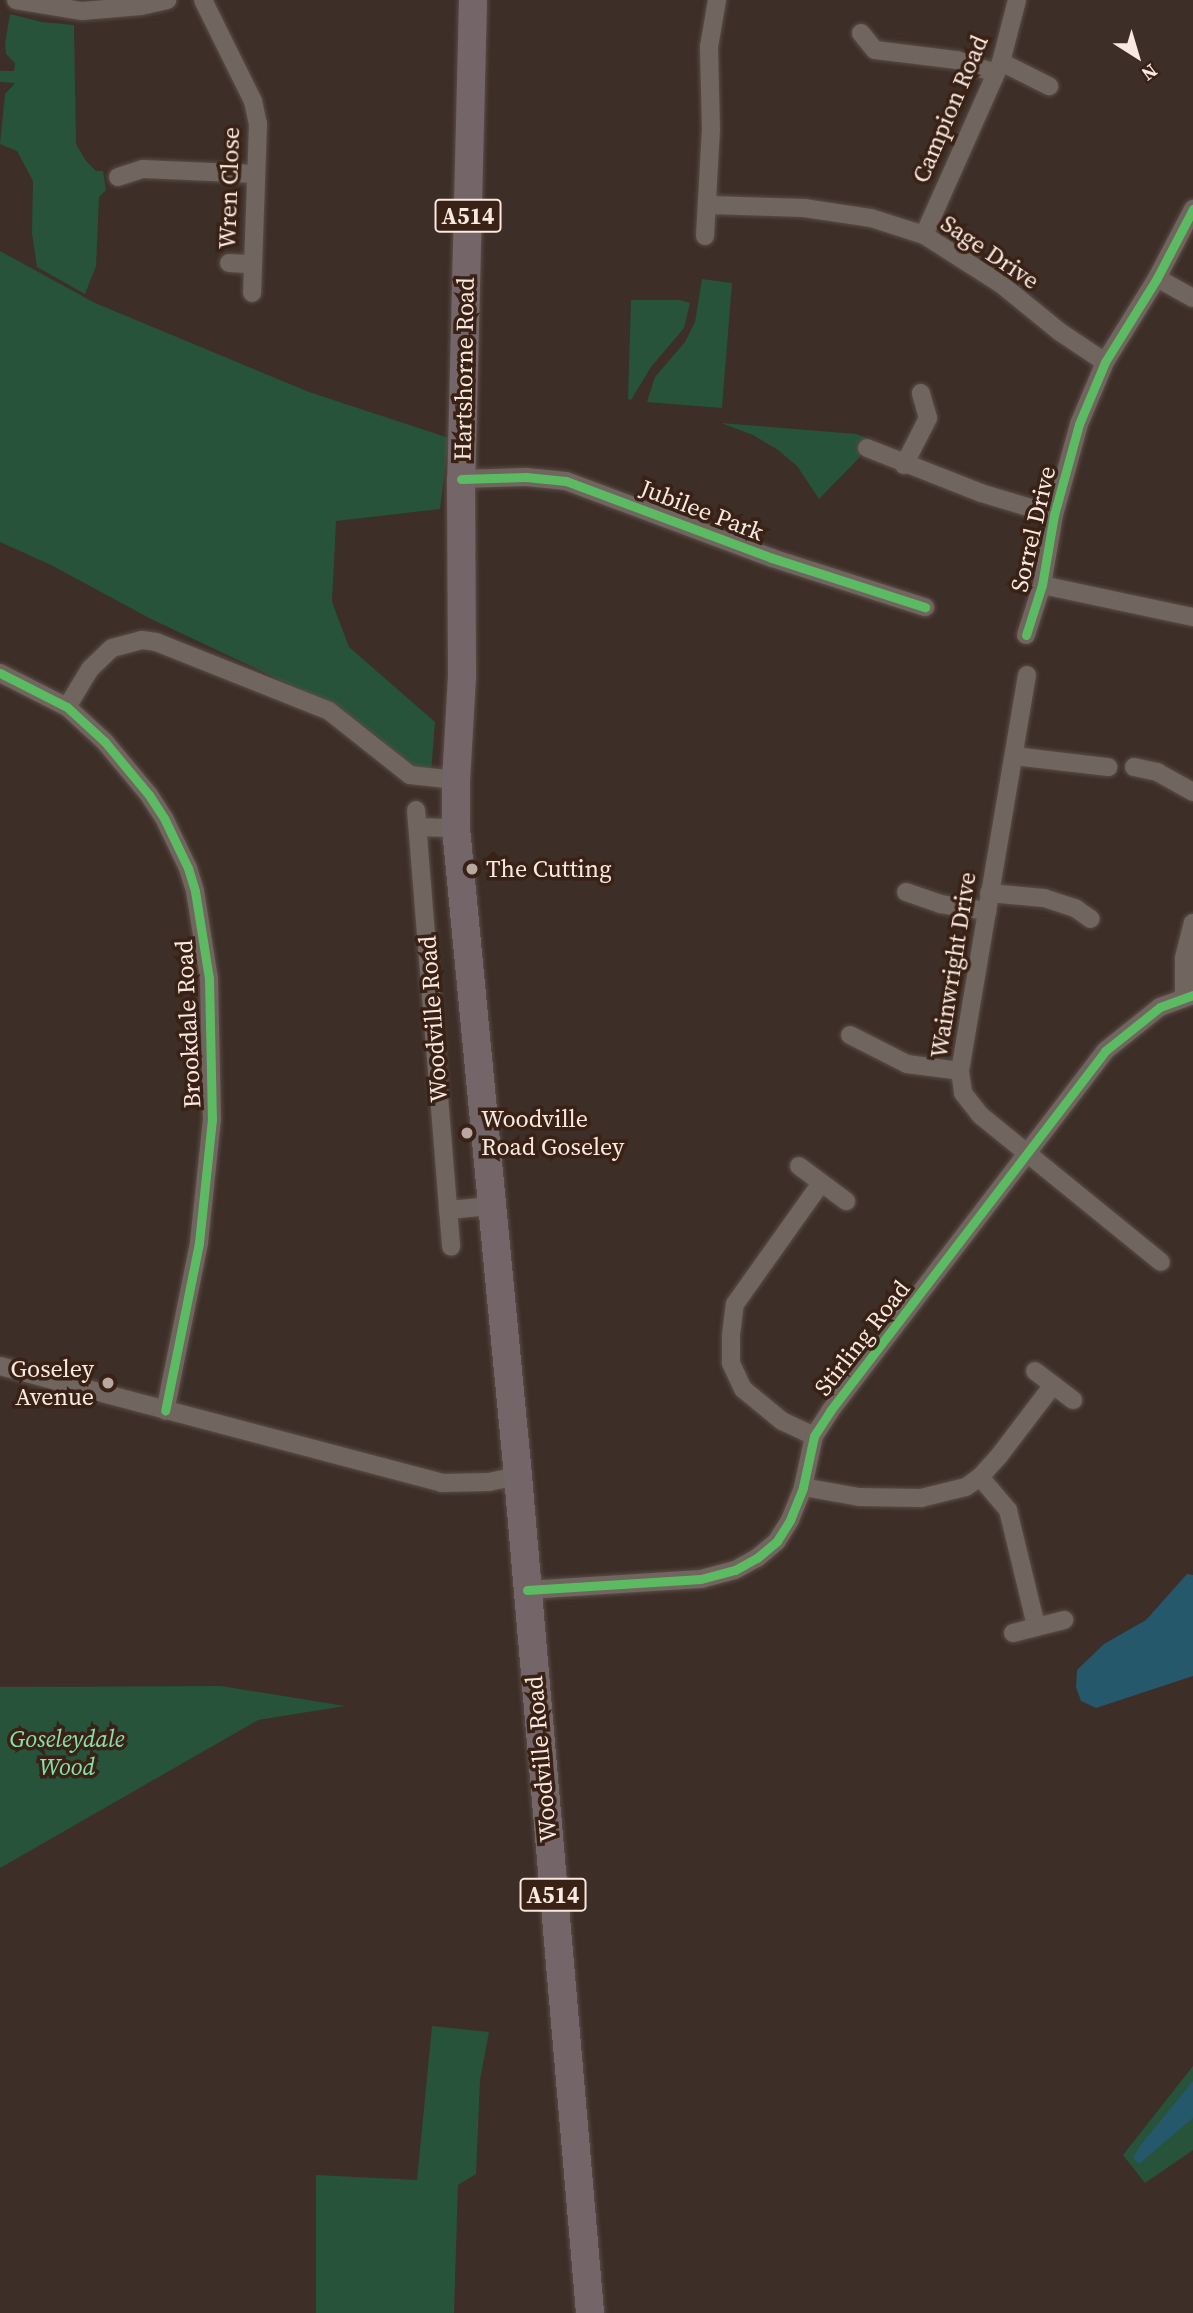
<!DOCTYPE html>
<html>
<head>
<meta charset="utf-8">
<style>
  body { margin:0 }
  #map { position:relative; width:1193px; height:2313px; overflow:hidden; background:#3d2e27; font-family:"Source Serif 4",serif }
  div>[style] { position:absolute }
  .green>* { inset:0; background:#265339 }
  .water>* { inset:0; background:#24586a }
  .roads { filter:drop-shadow(0 0 2px #5a4d47) drop-shadow(0 0 2px #5a4d47) }
  .minor>* { height:18px; margin:-9px; padding:0 9px; transform-origin:9px; border-radius:9px; background:#70655f }
  .primary>* { height:28px; margin:-14px; padding:0 14px; transform-origin:14px; border-radius:14px; background:#746668 }
  .cycleway>* { height:9px; margin:-4.5px; padding:0 4.5px; transform-origin:4.5px; border-radius:4.5px; background:#5cba63 }
  .dots>* { width:19px; height:19px; translate:-50% -50%; box-sizing:border-box; border:4px solid #3a2116; border-radius:50% }
  span { translate:-50% -50%; white-space:nowrap; text-align:center; line-height:1.15; -webkit-text-stroke:7px #3a2116; paint-order:stroke }
  .shield-label span { padding:2px 5px; background:#3a2116; border:2px solid; border-radius:5px; -webkit-text-stroke-width:0 }
  .shield-label { font-size:23px; color:#fae9e1; font-weight:700 }
  .street-label { font-size:24px; color:#fae9e1 }
  .poi-label { font-size:24px; color:#fae9e1 }
  .left { translate:0 -50%; text-align:left }
  .right { translate:-100% -50%; text-align:right }
  .park-label { font-size:24px; color:#85e2ae; font-style:italic }
  .north { position:absolute; left:1102px; top:21px; width:70px; height:70px; -webkit-text-stroke:5px #3a2116; paint-order:stroke; rotate:143deg; font-size:19px; font-weight:700; line-height:28px; text-align:center; color:#fae9e1 }
  .north::after { content:''; display:block; margin:auto; width:24px; height:32px; background:#fae9e1; clip-path:polygon(50% 0,100% 100%,50% 72%,0 100%) }
</style>
</head>
<body>
<div id="map">
  <div class="green">
    <i style="clip-path:polygon(10px 14px,42px 22px,74px 25px,76px 144px,86px 161px,96px 171px,103px 171px,106px 190px,99px 197px,96px 266px,85px 294px,37px 267px,32px 233px,33px 181px,17px 151px,0 144px,5px 94px,15px 83px,0 82px,0 71px,14px 71px,15px 63px,6px 54px,5px 44px)"></i>
    <i style="clip-path:polygon(0 251px,95px 303px,309px 392px,449px 438px,440px 509px,336px 521px,332px 602px,349px 647px,435px 722px,431px 773px,415px 770px,377px 736px,333px 705px,151px 619px,51px 565px,0 542px)"></i>
    <i style="clip-path:polygon(702px 279px,732px 283px,722px 408px,647px 402px,655px 377px,685px 342px,695px 322px)"></i>
    <i style="clip-path:polygon(631px 300px,680px 300px,690px 303px,684px 328px,651px 367px,631px 400px,628px 399px)"></i>
    <i style="clip-path:polygon(721px 423px,856px 434px,867px 438px,859px 458px,819px 499px,797px 466px,778px 450px,753px 435px)"></i>
    <i style="clip-path:polygon(221px 1686px,345px 1706px,258px 1720px,0 1868px,0 1687px)"></i>
    <i style="clip-path:polygon(432px 2026px,489px 2032px,480px 2080px,476px 2174px,458px 2185px,454px 2313px,316px 2313px,316px 2175px,417px 2180px)"></i>
    <i style="clip-path:polygon(1193px 2066px,1193px 2150px,1145px 2183px,1123px 2155px)"></i>
  </div>
  <div class="water">
    <i style="clip-path:polygon(1187px 1574px,1193px 1575px,1193px 1676px,1096px 1708px,1081px 1701px,1076px 1687px,1077px 1670px,1104px 1644px,1146px 1620px)"></i>
    <i style="clip-path:polygon(1193px 2081px,1193px 2118px,1139px 2164px,1133px 2158px,1139px 2147px)"></i>
  </div>
  <div class="roads">
    <div class="minor">
      <i style="left:16px;top:0;width:67px;rotate:9.5deg"></i>
      <i style="left:82px;top:11px;width:59px;rotate:-4.8deg"></i>
      <i style="left:141px;top:6px;width:27px;rotate:-13deg"></i>
      <i style="left:203px;top:0;width:113px;rotate:63.7deg"></i>
      <i style="left:253px;top:101px;width:24px;rotate:78deg"></i>
      <i style="left:258px;top:124px;width:169px;rotate:92deg"></i>
      <i style="left:861px;top:33px;width:22px;rotate:51deg"></i>
      <i style="left:875px;top:50px;width:83px;rotate:7deg"></i>
      <i style="left:957px;top:60px;width:40px;rotate:18.9deg"></i>
      <i style="left:1001px;top:62px;width:54px;rotate:26.6deg"></i>
      <i style="left:118px;top:177px;width:26px;rotate:-18deg"></i>
      <i style="left:143px;top:169px;width:113px;rotate:2.5deg"></i>
      <i style="left:709px;top:205px;width:95px;rotate:1.8deg"></i>
      <i style="left:804px;top:208px;width:68px;rotate:8.5deg"></i>
      <i style="left:871px;top:218px;width:56px;rotate:17.8deg"></i>
      <i style="left:924px;top:235px;width:91px;rotate:32.5deg"></i>
      <i style="left:1001px;top:284px;width:76px;rotate:39.1deg"></i>
      <i style="left:1060px;top:332px;width:54px;rotate:33.7deg"></i>
      <i style="left:924px;top:235px;width:189px;rotate:-66deg"></i>
      <i style="left:1001px;top:62px;width:64px;rotate:-75.5deg"></i>
      <i style="left:705px;top:236px;width:106px;rotate:-86.8deg"></i>
      <i style="left:711px;top:130px;width:83px;rotate:-91.4deg"></i>
      <i style="left:709px;top:47px;width:48px;rotate:-80.3deg"></i>
      <i style="left:229px;top:263px;width:22px;rotate:3deg"></i>
      <i style="left:1157px;top:278px;width:41px;rotate:29.1deg"></i>
      <i style="left:867px;top:448px;width:123px;rotate:21.5deg"></i>
      <i style="left:981px;top:493px;width:76px;rotate:16.8deg"></i>
      <i style="left:904px;top:465px;width:53px;rotate:-62.9deg"></i>
      <i style="left:928px;top:418px;width:26px;rotate:-106deg"></i>
      <i style="left:461px;top:479px;width:65px;rotate:-1.8deg"></i>
      <i style="left:526px;top:477px;width:40px;rotate:5.7deg"></i>
      <i style="left:566px;top:481px;width:220px;rotate:20.5deg"></i>
      <i style="left:772px;top:558px;width:161px;rotate:17.8deg"></i>
      <i style="left:1042px;top:585px;width:154px;rotate:12deg"></i>
      <i style="left:1026px;top:635px;width:52px;rotate:-72.3deg"></i>
      <i style="left:1042px;top:585px;width:71px;rotate:-80.3deg"></i>
      <i style="left:1054px;top:515px;width:94px;rotate:-74.6deg"></i>
      <i style="left:1079px;top:424px;width:67px;rotate:-67.2deg"></i>
      <i style="left:1105px;top:362px;width:99px;rotate:-58.2deg"></i>
      <i style="left:1157px;top:278px;width:78px;rotate:-62.4deg"></i>
      <i style="left:0;top:673px;width:75px;rotate:26.9deg"></i>
      <i style="left:67px;top:707px;width:52px;rotate:42.6deg"></i>
      <i style="left:105px;top:742px;width:69px;rotate:50.3deg"></i>
      <i style="left:149px;top:795px;width:27px;rotate:57deg"></i>
      <i style="left:164px;top:818px;width:55px;rotate:64.4deg"></i>
      <i style="left:188px;top:868px;width:24px;rotate:73deg"></i>
      <i style="left:195px;top:891px;width:88px;rotate:80.9deg"></i>
      <i style="left:209px;top:978px;width:141px;rotate:88.8deg"></i>
      <i style="left:212px;top:1119px;width:125px;rotate:96deg"></i>
      <i style="left:199px;top:1243px;width:171px;rotate:101.4deg"></i>
      <i style="left:1027px;top:675px;width:402px;rotate:99.6deg"></i>
      <i style="left:960px;top:1071px;width:22px;rotate:82deg"></i>
      <i style="left:963px;top:1093px;width:28px;rotate:52deg"></i>
      <i style="left:980px;top:1115px;width:233px;rotate:39.1deg"></i>
      <i style="left:67px;top:707px;width:44px;rotate:-58.8deg"></i>
      <i style="left:90px;top:669px;width:30px;rotate:-44deg"></i>
      <i style="left:112px;top:648px;width:31px;rotate:-15deg"></i>
      <i style="left:142px;top:640px;width:14px;rotate:8deg"></i>
      <i style="left:156px;top:642px;width:186px;rotate:21.7deg"></i>
      <i style="left:329px;top:711px;width:103px;rotate:38.3deg"></i>
      <i style="left:410px;top:775px;width:46px;rotate:6.2deg"></i>
      <i style="left:1014px;top:756px;width:95px;rotate:6.7deg"></i>
      <i style="left:1134px;top:767px;width:24px;rotate:12deg"></i>
      <i style="left:1157px;top:772px;width:41px;rotate:29.1deg"></i>
      <i style="left:416px;top:810px;width:438px;rotate:85.4deg"></i>
      <i style="left:418px;top:827px;width:38px;rotate:2deg"></i>
      <i style="left:906px;top:892px;width:36px;rotate:19deg"></i>
      <i style="left:940px;top:904px;width:48px;rotate:8.5deg"></i>
      <i style="left:989px;top:893px;width:55px;rotate:5.2deg"></i>
      <i style="left:1044px;top:898px;width:33px;rotate:18deg"></i>
      <i style="left:1075px;top:908px;width:19px;rotate:35deg"></i>
      <i style="left:1184px;top:997px;width:39px;rotate:-90deg"></i>
      <i style="left:1184px;top:958px;width:36px;rotate:-76deg"></i>
      <i style="left:850px;top:1035px;width:64px;rotate:27deg"></i>
      <i style="left:907px;top:1064px;width:53px;rotate:7.5deg"></i>
      <i style="left:799px;top:1166px;width:59px;rotate:36.7deg"></i>
      <i style="left:448px;top:1210px;width:42px;rotate:-5.4deg"></i>
      <i style="left:0;top:1366px;width:457px;rotate:14.8deg"></i>
      <i style="left:442px;top:1483px;width:47px;rotate:-1.2deg"></i>
      <i style="left:489px;top:1482px;width:30px;rotate:-12deg"></i>
      <i style="left:1035px;top:1371px;width:48px;rotate:37.3deg"></i>
      <i style="left:814px;top:1436px;width:35px;rotate:-155deg"></i>
      <i style="left:782px;top:1421px;width:50px;rotate:-140.6deg"></i>
      <i style="left:743px;top:1389px;width:29px;rotate:-115deg"></i>
      <i style="left:731px;top:1363px;width:28px;rotate:-90deg"></i>
      <i style="left:731px;top:1335px;width:31px;rotate:-83deg"></i>
      <i style="left:735px;top:1304px;width:148px;rotate:-54.6deg"></i>
      <i style="left:980px;top:1477px;width:43px;rotate:49.7deg"></i>
      <i style="left:1008px;top:1510px;width:119px;rotate:76.4deg"></i>
      <i style="left:803px;top:1487px;width:57px;rotate:10.1deg"></i>
      <i style="left:859px;top:1497px;width:62px;rotate:0.9deg"></i>
      <i style="left:921px;top:1498px;width:46px;rotate:-13.7deg"></i>
      <i style="left:966px;top:1487px;width:17px;rotate:-36deg"></i>
      <i style="left:980px;top:1477px;width:28px;rotate:-48deg"></i>
      <i style="left:999px;top:1456px;width:89px;rotate:-52.7deg"></i>
      <i style="left:527px;top:1590px;width:174px;rotate:-3.6deg"></i>
      <i style="left:701px;top:1579px;width:35px;rotate:-15deg"></i>
      <i style="left:735px;top:1570px;width:25px;rotate:-29deg"></i>
      <i style="left:757px;top:1558px;width:26px;rotate:-40deg"></i>
      <i style="left:777px;top:1541px;width:25px;rotate:-58deg"></i>
      <i style="left:790px;top:1520px;width:35px;rotate:-68deg"></i>
      <i style="left:803px;top:1487px;width:52px;rotate:-77.8deg"></i>
      <i style="left:814px;top:1436px;width:30px;rotate:-57deg"></i>
      <i style="left:830px;top:1411px;width:453px;rotate:-52.6deg"></i>
      <i style="left:1105px;top:1051px;width:70px;rotate:-38.7deg"></i>
      <i style="left:1160px;top:1007px;width:35px;rotate:-20deg"></i>
      <i style="left:1013px;top:1633px;width:53px;rotate:-14.3deg"></i>
    </div>
    <div class="primary">
      <i style="left:473px;top:0;width:479px;rotate:91.4deg"></i>
      <i style="left:461px;top:479px;width:198px;rotate:89.7deg"></i>
      <i style="left:462px;top:677px;width:103px;rotate:93.3deg"></i>
      <i style="left:456px;top:780px;width:48px;rotate:90deg"></i>
      <i style="left:456px;top:828px;width:651px;rotate:84.53deg"></i>
      <i style="left:518px;top:1476px;width:840px;rotate:85.08deg"></i>
    </div>
  </div>
  <div class="cycleway">
    <i style="left:461px;top:479px;width:65px;rotate:-1.8deg"></i>
    <i style="left:526px;top:477px;width:40px;rotate:5.7deg"></i>
    <i style="left:566px;top:481px;width:220px;rotate:20.5deg"></i>
    <i style="left:772px;top:558px;width:161px;rotate:17.8deg"></i>
    <i style="left:1026px;top:635px;width:52px;rotate:-72.3deg"></i>
    <i style="left:1042px;top:585px;width:71px;rotate:-80.3deg"></i>
    <i style="left:1054px;top:515px;width:94px;rotate:-74.6deg"></i>
    <i style="left:1079px;top:424px;width:67px;rotate:-67.2deg"></i>
    <i style="left:1105px;top:362px;width:99px;rotate:-58.2deg"></i>
    <i style="left:1157px;top:278px;width:78px;rotate:-62.4deg"></i>
    <i style="left:0;top:673px;width:75px;rotate:26.9deg"></i>
    <i style="left:67px;top:707px;width:52px;rotate:42.6deg"></i>
    <i style="left:105px;top:742px;width:69px;rotate:50.3deg"></i>
    <i style="left:149px;top:795px;width:27px;rotate:57deg"></i>
    <i style="left:164px;top:818px;width:55px;rotate:64.4deg"></i>
    <i style="left:188px;top:868px;width:24px;rotate:73deg"></i>
    <i style="left:195px;top:891px;width:88px;rotate:80.9deg"></i>
    <i style="left:209px;top:978px;width:141px;rotate:88.8deg"></i>
    <i style="left:212px;top:1119px;width:125px;rotate:96deg"></i>
    <i style="left:199px;top:1243px;width:171px;rotate:101.4deg"></i>
    <i style="left:527px;top:1590px;width:174px;rotate:-3.6deg"></i>
    <i style="left:701px;top:1579px;width:35px;rotate:-15deg"></i>
    <i style="left:735px;top:1570px;width:25px;rotate:-29deg"></i>
    <i style="left:757px;top:1558px;width:26px;rotate:-40deg"></i>
    <i style="left:777px;top:1541px;width:25px;rotate:-58deg"></i>
    <i style="left:790px;top:1520px;width:35px;rotate:-68deg"></i>
    <i style="left:803px;top:1487px;width:52px;rotate:-77.8deg"></i>
    <i style="left:814px;top:1436px;width:30px;rotate:-57deg"></i>
    <i style="left:830px;top:1411px;width:453px;rotate:-52.6deg"></i>
    <i style="left:1105px;top:1051px;width:70px;rotate:-38.7deg"></i>
    <i style="left:1160px;top:1007px;width:35px;rotate:-20deg"></i>
  </div>
  <div class="dots">
    <i style="left:472px;top:869px;background:#b8a8a0"></i>
    <i style="left:467px;top:1133px;background:#b8a8a0"></i>
    <i style="left:108px;top:1383px;background:#b8a8a0"></i>
  </div>
  <div class="shield-label">
    <span style="left:468px;top:216px">A514</span>
    <span style="left:553px;top:1895px">A514</span>
  </div>
  <div class="street-label">
    <span style="left:950px;top:109px;rotate:-67deg">Campion Road</span>
    <span style="left:229px;top:188px;rotate:-88deg">Wren Close</span>
    <span style="left:990px;top:252px;rotate:34deg">Sage Drive</span>
    <span style="left:464px;top:369px;rotate:-89deg">Hartshorne Road</span>
    <span style="left:702px;top:510px;rotate:21deg">Jubilee Park</span>
    <span style="left:1033px;top:529px;rotate:-77deg">Sorrel Drive</span>
    <span style="left:953px;top:965px;rotate:-81deg">Wainwright Drive</span>
    <span style="left:433px;top:1019px;rotate:-94deg">Woodville Road</span>
    <span style="left:188px;top:1024px;rotate:-93deg">Brookdale Road</span>
    <span style="left:862px;top:1338px;rotate:-52deg">Stirling Road</span>
    <span style="left:541px;top:1759px;rotate:-95deg">Woodville Road</span>
  </div>
  <div class="poi-label">
    <span class="left" style="left:486px;top:869px">The Cutting</span>
    <span class="left" style="left:481px;top:1133px">Woodville<br>Road Goseley</span>
    <span class="right" style="left:94px;top:1383px">Goseley<br>Avenue</span>
  </div>
  <div class="park-label">
    <span style="left:67px;top:1753px">Goseleydale<br>Wood</span>
  </div>
  <div class="north">N</div>
</div>
</body>
</html>
